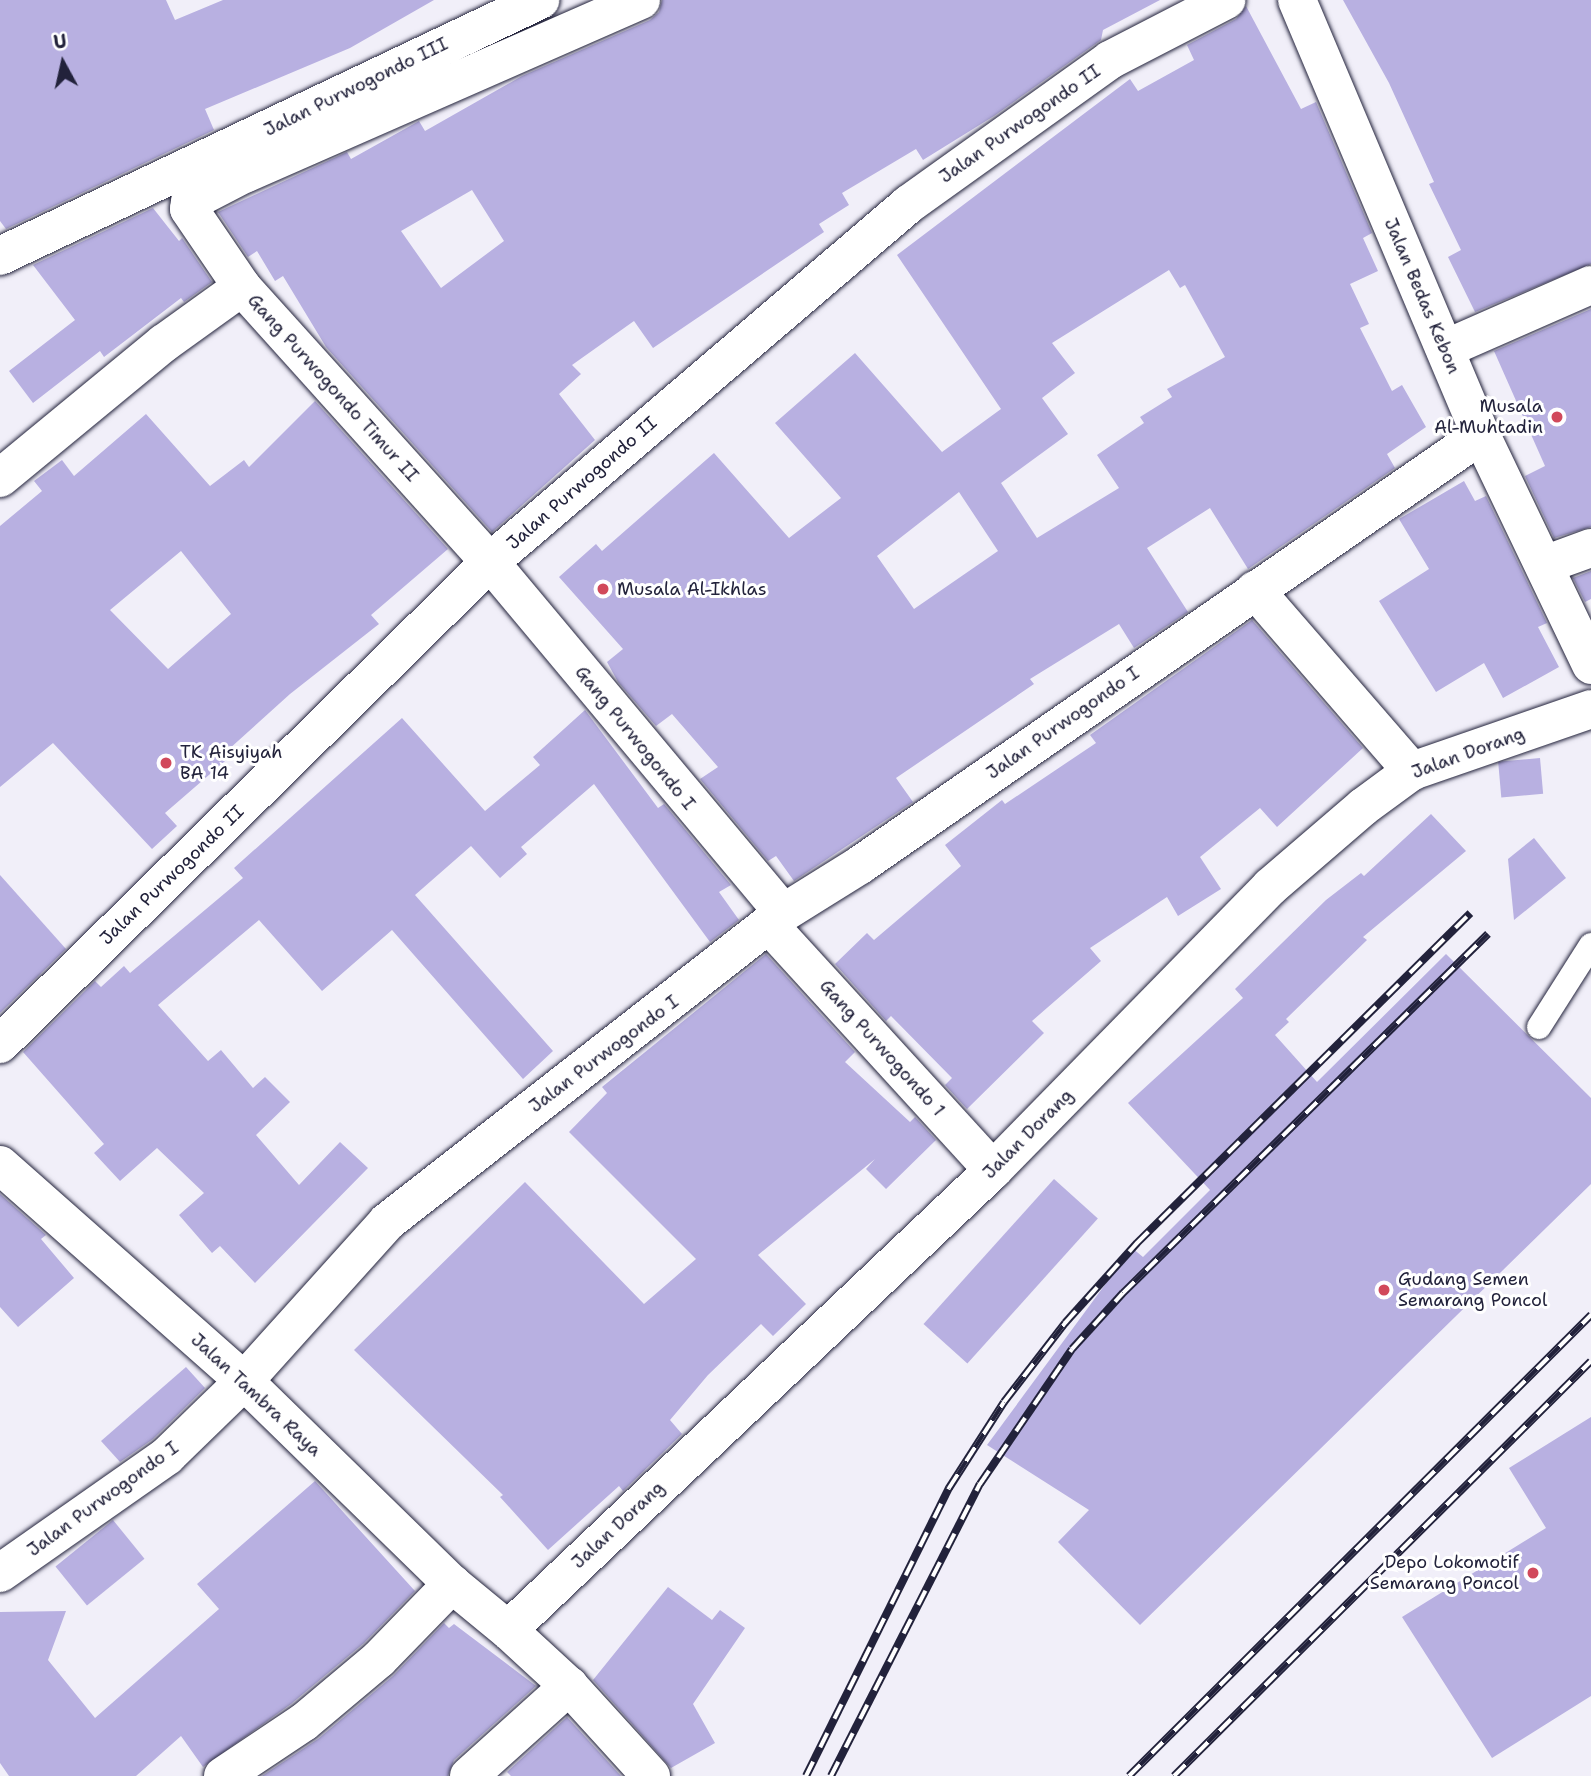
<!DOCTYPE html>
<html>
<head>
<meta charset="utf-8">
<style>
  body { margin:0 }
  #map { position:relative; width:1591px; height:1776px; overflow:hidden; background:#f1eff9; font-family:"Shantell Sans",sans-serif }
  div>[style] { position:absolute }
  .building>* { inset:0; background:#b8b0e1; transform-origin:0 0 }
  .roads { filter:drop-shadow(0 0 2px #22223b) drop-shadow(0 0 2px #22223b) }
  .lane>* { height:24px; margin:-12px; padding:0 12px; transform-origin:12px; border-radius:12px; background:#fff }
  .street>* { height:38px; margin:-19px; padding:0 19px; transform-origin:19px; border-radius:19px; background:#fff }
  .secondary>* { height:38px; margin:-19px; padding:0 19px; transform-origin:19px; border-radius:19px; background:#fff }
  .rail>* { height:8px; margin-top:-4px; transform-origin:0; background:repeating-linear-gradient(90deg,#fff 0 16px,#22223b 0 32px); box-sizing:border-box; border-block:2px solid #22223b }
  .dots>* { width:19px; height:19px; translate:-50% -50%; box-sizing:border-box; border:4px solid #fff; border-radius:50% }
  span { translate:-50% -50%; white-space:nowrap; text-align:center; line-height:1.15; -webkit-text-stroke:6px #fff; paint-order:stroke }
  .street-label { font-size:18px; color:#22223b }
  .poi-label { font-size:18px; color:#22223b }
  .right { translate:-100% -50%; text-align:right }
  .left { translate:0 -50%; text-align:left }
  .north { position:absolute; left:28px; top:28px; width:70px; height:70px; -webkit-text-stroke:5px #fff; paint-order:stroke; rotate:352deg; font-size:19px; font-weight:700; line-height:28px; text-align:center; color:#22223b }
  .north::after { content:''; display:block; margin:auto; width:24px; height:32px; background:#22223b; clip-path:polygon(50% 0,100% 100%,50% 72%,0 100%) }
</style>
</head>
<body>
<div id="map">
  <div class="building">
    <i style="clip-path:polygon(0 0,166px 0,175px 20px,223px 0,434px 0,350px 48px,205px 109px,214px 130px,6px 229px,0 221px)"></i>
    <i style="clip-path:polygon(evenodd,662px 0,1160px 0,1103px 30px,1101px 40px,994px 116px,923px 160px,916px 149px,842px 193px,849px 205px,819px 224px,824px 232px,653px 348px,634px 321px,572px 365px,581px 374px,559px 394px,595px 440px,492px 532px,326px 347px,283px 276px,275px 281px,257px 251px,248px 257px,218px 212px,347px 152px,351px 159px,419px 121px,425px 131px,522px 76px,650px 20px,659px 12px,662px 0,472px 190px,504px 241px,441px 288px,401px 231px,472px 190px)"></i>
    <i style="clip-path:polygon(1343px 0,1591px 0,1591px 264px,1475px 312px,1448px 257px,1461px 250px,1429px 184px,1434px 182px,1389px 83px)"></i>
    <i style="clip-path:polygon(evenodd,1246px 6px,1301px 109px,1316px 102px,1372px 233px,1363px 238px,1378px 271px,1350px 284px,1369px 324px,1360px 328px,1392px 391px,1402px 385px,1426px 427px,1387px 454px,1395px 468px,1248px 569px,1210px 508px,1147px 548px,1188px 612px,1134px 648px,1119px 624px,1030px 679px,1034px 684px,896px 778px,913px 802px,794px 881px,776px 856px,768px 861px,700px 779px,718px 767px,672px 714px,656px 726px,618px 682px,607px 662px,623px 649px,559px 577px,596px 544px,602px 551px,714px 453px,789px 538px,841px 498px,775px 423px,855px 353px,942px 452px,1001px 409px,897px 255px,1130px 79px,1138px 91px,1194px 60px,1187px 45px,1236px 19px,1246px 6px,1169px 270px,1180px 288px,1185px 285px,1225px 357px,1167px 389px,1172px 397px,1140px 417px,1144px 423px,1097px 455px,1119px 488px,1037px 538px,1001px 483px,1068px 434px,1042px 398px,1075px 373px,1052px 343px,1169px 270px,1246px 6px,959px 492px,998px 551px,914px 609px,877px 556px,959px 492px)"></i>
    <i style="clip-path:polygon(153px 208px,179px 241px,182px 238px,212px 282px,184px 302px,181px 298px,104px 357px,100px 351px,33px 403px,9px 371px,75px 320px,33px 265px)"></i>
    <i style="clip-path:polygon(1591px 309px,1591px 527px,1554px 538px,1525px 476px,1545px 466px,1494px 351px)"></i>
    <i style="clip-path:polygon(evenodd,315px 401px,448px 549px,371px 615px,379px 624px,290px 694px,228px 750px,232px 755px,165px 813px,177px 826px,152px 849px,53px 743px,0 787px,0 526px,42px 491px,34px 481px,62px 460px,74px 476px,146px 414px,210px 486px,244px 460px,249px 467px,315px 401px,181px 551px,231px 614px,168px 669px,110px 610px,181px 551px)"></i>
    <i style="clip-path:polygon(1464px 481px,1475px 501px,1486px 496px,1547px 623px,1538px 627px,1559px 667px,1503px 698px,1484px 663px,1436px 692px,1379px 601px,1429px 569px,1399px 519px)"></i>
    <i style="clip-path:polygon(1591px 571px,1591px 599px,1585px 602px,1573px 578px)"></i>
    <i style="clip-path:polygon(1252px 620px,1363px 748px,1277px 827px,1260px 808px,1200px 857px,1221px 889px,1178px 916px,1167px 897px,1090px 948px,1101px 961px,1032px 1021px,1044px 1033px,967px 1109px,945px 1085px,952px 1078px,891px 1016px,886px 1021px,835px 964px,867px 933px,874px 940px,961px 866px,945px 845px,1002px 800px,1005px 804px,1096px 743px,1090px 735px)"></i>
    <i style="clip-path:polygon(585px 710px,658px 808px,664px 804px,731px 885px,719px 892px,739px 920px,710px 942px,594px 784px,521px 847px,527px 854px,500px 878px,471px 846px,415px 895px,553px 1051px,523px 1079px,392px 930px,322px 991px,259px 920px,158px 1005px,208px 1061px,221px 1050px,253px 1088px,265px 1077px,290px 1102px,256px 1135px,299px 1185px,340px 1142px,368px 1168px,255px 1283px,220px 1246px,212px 1253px,179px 1215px,204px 1193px,157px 1148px,120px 1181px,94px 1153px,104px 1144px,23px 1052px,95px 981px,101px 987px,124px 966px,130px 973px,243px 878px,234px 868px,402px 718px,485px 811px,540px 765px,533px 757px)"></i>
    <i style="left:1540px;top:758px;width:36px;height:42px;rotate:85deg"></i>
    <i style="clip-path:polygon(1431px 814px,1466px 851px,1363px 937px,1367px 940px,1286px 1019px,1289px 1022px,1275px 1035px,1317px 1082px,1446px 954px,1591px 1098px,1591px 1184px,1140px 1625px,1058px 1542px,1089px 1510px,987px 1445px,1132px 1248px,1143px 1257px,1210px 1190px,1128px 1103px,1243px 998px,1235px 989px,1326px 900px,1361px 873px,1364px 876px)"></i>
    <i style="clip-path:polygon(1534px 838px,1566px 878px,1514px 920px,1508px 859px)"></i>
    <i style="clip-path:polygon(0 875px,66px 949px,0 1013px)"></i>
    <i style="clip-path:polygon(766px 954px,855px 1052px,845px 1062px,910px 1122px,915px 1117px,936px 1140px,886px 1189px,866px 1169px,875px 1159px,758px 1255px,806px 1304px,773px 1336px,761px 1324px,708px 1375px,670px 1420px,682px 1434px,623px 1491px,619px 1486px,548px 1550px,500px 1497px,503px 1495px,354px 1350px,525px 1182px,644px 1304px,696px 1259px,569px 1132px,607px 1093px,602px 1087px)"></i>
    <i style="left:1054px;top:1179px;width:59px;height:195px;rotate:42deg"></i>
    <i style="clip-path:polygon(0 1194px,46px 1235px,41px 1239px,74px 1278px,18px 1327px,0 1307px)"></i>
    <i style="clip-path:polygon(186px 1367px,205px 1388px,153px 1439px,120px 1462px,101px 1441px)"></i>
    <i style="clip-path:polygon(1591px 1417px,1591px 1696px,1492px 1758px,1402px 1617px,1546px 1528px,1509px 1468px)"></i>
    <i style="clip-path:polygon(315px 1481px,415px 1591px,364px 1643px,291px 1704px,203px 1767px,181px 1736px,136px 1776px,9px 1776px,0 1763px,0 1612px,66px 1611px,48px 1660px,95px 1718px,219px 1609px,197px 1584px)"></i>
    <i style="left:113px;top:1520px;width:50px;height:74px;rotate:51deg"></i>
    <i style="clip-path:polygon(668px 1587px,712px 1620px,720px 1610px,745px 1628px,693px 1704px,715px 1743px,671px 1768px,593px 1680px)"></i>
    <i style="clip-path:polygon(444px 1623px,449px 1628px,454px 1624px,536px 1686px,454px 1760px,448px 1776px,262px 1776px,318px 1739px,393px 1676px)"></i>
    <i style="clip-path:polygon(567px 1717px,621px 1776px,511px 1776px,507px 1772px)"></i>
  </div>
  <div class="roads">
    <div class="lane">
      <i style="left:1539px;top:1027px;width:97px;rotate:-57.6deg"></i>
    </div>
    <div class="street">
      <i style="left:641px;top:0;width:431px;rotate:156.3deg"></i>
      <i style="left:246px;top:173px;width:63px;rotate:152.6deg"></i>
      <i style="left:190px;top:202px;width:7px;rotate:98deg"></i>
      <i style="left:189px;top:209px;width:94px;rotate:55.8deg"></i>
      <i style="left:242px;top:287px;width:370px;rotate:48deg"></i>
      <i style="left:490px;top:562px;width:457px;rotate:50.1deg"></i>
      <i style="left:1297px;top:0;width:472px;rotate:67.1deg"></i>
      <i style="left:1481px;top:435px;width:255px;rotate:64.4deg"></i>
      <i style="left:0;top:256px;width:598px;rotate:-25.36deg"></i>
      <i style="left:1445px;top:349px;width:159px;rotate:-23.7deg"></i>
      <i style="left:0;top:478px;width:212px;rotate:-39.5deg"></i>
      <i style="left:164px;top:343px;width:96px;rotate:-35.7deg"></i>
      <i style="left:1544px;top:565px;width:50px;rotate:-19.9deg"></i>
      <i style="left:1255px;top:590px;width:240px;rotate:49.1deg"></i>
      <i style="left:771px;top:927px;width:329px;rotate:47.6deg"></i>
      <i style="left:0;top:1044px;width:687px;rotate:-44.53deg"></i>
      <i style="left:490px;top:562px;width:551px;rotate:-40.51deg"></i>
      <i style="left:909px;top:204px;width:247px;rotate:-35.6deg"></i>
      <i style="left:1110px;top:60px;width:131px;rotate:-27.3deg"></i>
      <i style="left:0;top:1573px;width:204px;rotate:-35deg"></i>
      <i style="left:167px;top:1456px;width:107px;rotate:-44.2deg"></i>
      <i style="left:244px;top:1381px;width:214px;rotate:-48deg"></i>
      <i style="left:387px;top:1222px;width:502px;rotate:-37.97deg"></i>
      <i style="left:783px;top:913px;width:91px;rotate:-31.9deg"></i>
      <i style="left:860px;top:865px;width:755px;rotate:-34.7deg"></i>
      <i style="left:508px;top:1630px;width:83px;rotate:42.6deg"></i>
      <i style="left:569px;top:1686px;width:122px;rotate:47.7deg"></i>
      <i style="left:223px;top:1776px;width:97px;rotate:-33.7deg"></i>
      <i style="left:304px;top:1722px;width:98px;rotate:-40deg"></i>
      <i style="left:379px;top:1659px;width:105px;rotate:-45.8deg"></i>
      <i style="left:469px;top:1776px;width:135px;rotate:-42deg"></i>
    </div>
    <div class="secondary">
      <i style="left:0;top:1165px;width:326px;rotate:41.5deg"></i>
      <i style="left:244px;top:1381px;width:291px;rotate:44.3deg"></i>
      <i style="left:452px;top:1584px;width:72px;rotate:39.4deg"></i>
      <i style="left:508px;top:1630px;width:668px;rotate:-43.48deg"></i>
      <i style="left:993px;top:1170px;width:396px;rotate:-45.6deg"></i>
      <i style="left:1270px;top:887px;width:123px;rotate:-40.7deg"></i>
      <i style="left:1363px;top:807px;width:61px;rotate:-36.3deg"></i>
      <i style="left:1412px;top:771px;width:189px;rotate:-19.1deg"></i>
    </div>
  </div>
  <div class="rail">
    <i style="left:806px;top:1776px;width:322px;rotate:-63.6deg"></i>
    <i style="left:949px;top:1488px;width:102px;rotate:-57.4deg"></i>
    <i style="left:1004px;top:1402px;width:100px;rotate:-52.3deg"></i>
    <i style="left:1065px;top:1323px;width:108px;rotate:-48deg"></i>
    <i style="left:1137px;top:1243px;width:469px;rotate:-44.7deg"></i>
    <i style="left:831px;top:1776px;width:328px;rotate:-63deg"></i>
    <i style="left:980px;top:1484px;width:163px;rotate:-55.7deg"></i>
    <i style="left:1072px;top:1349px;width:76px;rotate:-47.7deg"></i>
    <i style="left:1123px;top:1293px;width:512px;rotate:-44.53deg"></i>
    <i style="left:1129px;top:1776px;width:653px;rotate:-44.94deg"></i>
    <i style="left:1174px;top:1776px;width:588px;rotate:-44.86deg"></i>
  </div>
  <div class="dots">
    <i style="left:1557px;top:417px;background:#d1495b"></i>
    <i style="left:603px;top:589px;background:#d1495b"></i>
    <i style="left:166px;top:763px;background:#d1495b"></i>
    <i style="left:1384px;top:1290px;background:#d1495b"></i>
    <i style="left:1533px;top:1573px;background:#d1495b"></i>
  </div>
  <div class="street-label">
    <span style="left:356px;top:87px;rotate:-26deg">Jalan Purwogondo III</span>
    <span style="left:1020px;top:124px;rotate:-35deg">Jalan Purwogondo II</span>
    <span style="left:1422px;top:296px;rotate:67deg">Jalan Bedas Kebon</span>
    <span style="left:333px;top:388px;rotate:48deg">Gang Purwogondo Timur II</span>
    <span style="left:582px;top:483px;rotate:-41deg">Jalan Purwogondo II</span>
    <span style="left:1063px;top:723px;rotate:-35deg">Jalan Purwogondo I</span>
    <span style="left:635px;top:738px;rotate:51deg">Gang Purwogondo I</span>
    <span style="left:1468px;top:753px;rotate:-20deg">Jalan Dorang</span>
    <span style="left:172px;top:875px;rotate:-44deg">Jalan Purwogondo II</span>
    <span style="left:882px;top:1048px;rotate:48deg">Gang Purwogondo 1</span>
    <span style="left:604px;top:1054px;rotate:-37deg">Jalan Purwogondo I</span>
    <span style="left:1028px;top:1134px;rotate:-45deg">Jalan Dorang</span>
    <span style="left:256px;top:1395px;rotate:43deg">Jalan Tambra Raya</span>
    <span style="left:103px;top:1499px;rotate:-36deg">Jalan Purwogondo I</span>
    <span style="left:618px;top:1525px;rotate:-43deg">Jalan Dorang</span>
  </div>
  <div class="poi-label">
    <span class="right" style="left:1543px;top:417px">Musala<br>Al-Muhtadin</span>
    <span class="left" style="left:617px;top:589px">Musala Al-Ikhlas</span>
    <span class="left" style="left:180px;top:763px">TK Aisyiyah<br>BA 14</span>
    <span class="left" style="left:1398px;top:1290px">Gudang Semen<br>Semarang Poncol</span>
    <span class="right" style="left:1519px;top:1573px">Depo Lokomotif<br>Semarang Poncol</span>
  </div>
  <div class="north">U</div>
</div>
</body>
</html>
